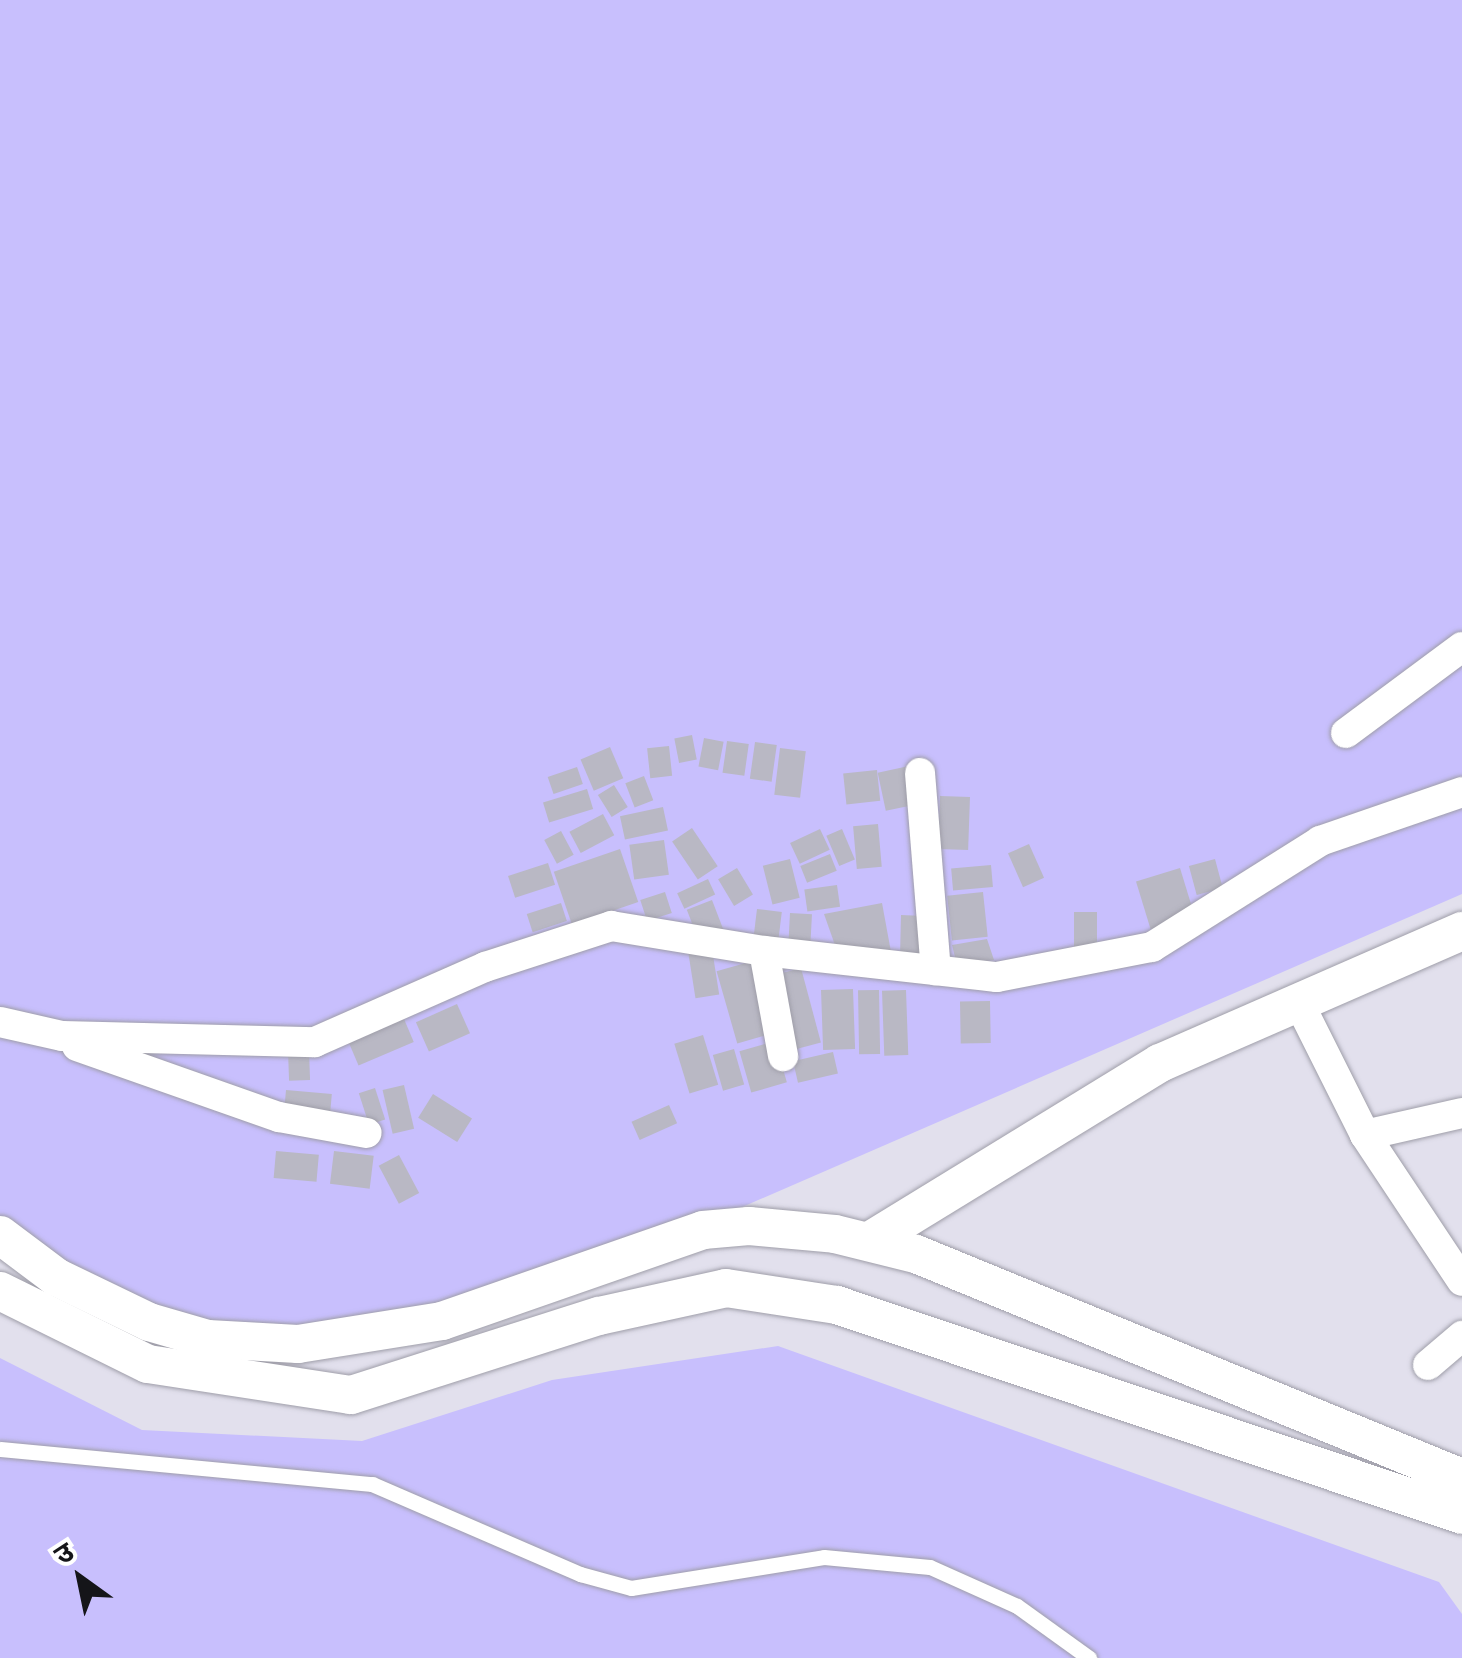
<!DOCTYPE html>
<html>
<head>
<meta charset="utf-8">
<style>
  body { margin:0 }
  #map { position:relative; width:1462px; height:1658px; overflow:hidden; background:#e2e0ed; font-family:"IBM Plex Sans","Noto Sans Devanagari",sans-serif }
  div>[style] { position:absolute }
  .green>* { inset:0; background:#c8bffd }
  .building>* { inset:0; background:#b9b8c4; transform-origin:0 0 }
  .roads { filter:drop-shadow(0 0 2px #9f9ea9) drop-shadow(0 0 2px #9f9ea9) }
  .service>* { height:15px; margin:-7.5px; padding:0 7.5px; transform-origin:7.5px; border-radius:7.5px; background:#fff }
  .minor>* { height:30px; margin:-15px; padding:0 15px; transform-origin:15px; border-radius:15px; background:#fff }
  .tertiary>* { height:38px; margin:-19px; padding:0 19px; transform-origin:19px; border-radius:19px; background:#fff }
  span { translate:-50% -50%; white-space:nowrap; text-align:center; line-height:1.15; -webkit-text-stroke:10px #fff; paint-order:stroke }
  .north { position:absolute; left:30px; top:1528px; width:100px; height:100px; -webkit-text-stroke:8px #fff; paint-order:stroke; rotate:327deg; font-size:28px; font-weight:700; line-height:40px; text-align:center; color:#151519 }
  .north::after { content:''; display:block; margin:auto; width:35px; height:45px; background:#151519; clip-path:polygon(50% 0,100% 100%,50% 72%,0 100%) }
</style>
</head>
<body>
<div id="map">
  <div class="green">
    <i style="clip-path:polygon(0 0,1462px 0,1462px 894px,570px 1282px,208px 1348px,0 1235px)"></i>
    <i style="clip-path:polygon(778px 1346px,1439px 1582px,1462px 1614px,1462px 1658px,0 1658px,0 1358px,142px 1430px,362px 1441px,552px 1380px)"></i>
  </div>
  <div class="building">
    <i style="left:692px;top:735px;width:25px;height:18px;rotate:79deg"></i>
    <i style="left:704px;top:738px;width:20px;height:29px;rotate:11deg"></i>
    <i style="left:727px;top:741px;width:22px;height:32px;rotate:8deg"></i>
    <i style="left:755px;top:742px;width:22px;height:37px;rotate:8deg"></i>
    <i style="left:669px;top:746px;width:30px;height:22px;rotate:84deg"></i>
    <i style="left:610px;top:747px;width:34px;height:32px;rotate:67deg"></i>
    <i style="left:780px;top:748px;width:26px;height:47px;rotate:7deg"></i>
    <i style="left:909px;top:766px;width:39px;height:32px;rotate:78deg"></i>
    <i style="left:577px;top:767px;width:18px;height:31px;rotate:71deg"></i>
    <i style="left:877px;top:770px;width:31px;height:34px;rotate:84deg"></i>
    <i style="left:644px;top:776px;width:26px;height:20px;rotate:69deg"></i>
    <i style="left:614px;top:785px;width:26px;height:19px;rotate:58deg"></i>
    <i style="left:587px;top:789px;width:21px;height:46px;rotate:73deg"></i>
    <i style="left:940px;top:796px;width:30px;height:53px;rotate:2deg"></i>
    <i style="left:663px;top:807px;width:24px;height:44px;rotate:78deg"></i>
    <i style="left:603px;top:814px;width:24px;height:38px;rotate:62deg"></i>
    <i style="left:878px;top:824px;width:43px;height:25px;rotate:85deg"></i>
    <i style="left:692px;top:828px;width:46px;height:24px;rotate:56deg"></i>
    <i style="left:820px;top:829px;width:23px;height:33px;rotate:65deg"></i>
    <i style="left:842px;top:829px;width:33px;height:17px;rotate:67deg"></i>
    <i style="left:561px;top:831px;width:27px;height:19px;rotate:62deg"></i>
    <i style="left:664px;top:840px;width:35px;height:35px;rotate:82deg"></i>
    <i style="left:1029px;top:844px;width:37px;height:23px;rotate:66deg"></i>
    <i style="left:620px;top:849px;width:56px;height:70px;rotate:71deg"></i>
    <i style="left:830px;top:854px;width:18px;height:32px;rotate:68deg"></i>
    <i style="left:790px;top:859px;width:40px;height:28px;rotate:76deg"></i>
    <i style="left:1215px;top:859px;width:30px;height:27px;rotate:75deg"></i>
    <i style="left:548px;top:863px;width:23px;height:42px;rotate:72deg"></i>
    <i style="left:991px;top:865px;width:22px;height:40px;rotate:85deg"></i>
    <i style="left:737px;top:868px;width:31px;height:22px;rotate:59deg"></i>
    <i style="left:1180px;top:868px;width:50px;height:46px;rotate:73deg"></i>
    <i style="left:708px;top:879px;width:17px;height:34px;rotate:65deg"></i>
    <i style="left:837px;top:885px;width:22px;height:33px;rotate:82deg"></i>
    <i style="left:665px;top:892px;width:22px;height:26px;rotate:72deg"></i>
    <i style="left:983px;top:892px;width:45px;height:36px;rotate:84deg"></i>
    <i style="left:712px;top:900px;width:31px;height:27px;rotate:69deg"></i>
    <i style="left:561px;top:903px;width:19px;height:36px;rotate:72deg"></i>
    <i style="clip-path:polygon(882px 903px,891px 952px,836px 948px,824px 914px)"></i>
    <i style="left:757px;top:909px;width:25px;height:36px;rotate:7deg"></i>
    <i style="left:1074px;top:912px;width:23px;height:36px"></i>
    <i style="left:790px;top:913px;width:22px;height:39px;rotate:3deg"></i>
    <i style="clip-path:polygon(901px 915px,925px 916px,922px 955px,900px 957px)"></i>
    <i style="clip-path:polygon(987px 939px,994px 960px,957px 965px,952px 945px)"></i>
    <i style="left:712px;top:949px;width:46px;height:24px;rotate:81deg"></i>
    <i style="left:756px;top:960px;width:75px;height:41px;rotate:74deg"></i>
    <i style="left:801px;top:968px;width:77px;height:32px;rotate:75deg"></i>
    <i style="left:853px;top:989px;width:60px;height:32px;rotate:88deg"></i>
    <i style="left:879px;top:990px;width:64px;height:21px;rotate:89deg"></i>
    <i style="left:906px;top:990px;width:65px;height:24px;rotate:88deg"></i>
    <i style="left:990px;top:1001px;width:42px;height:30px;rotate:89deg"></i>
    <i style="left:457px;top:1004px;width:32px;height:45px;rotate:66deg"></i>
    <i style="left:404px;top:1019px;width:25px;height:60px;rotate:67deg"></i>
    <i style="left:703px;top:1035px;width:52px;height:30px;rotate:73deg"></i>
    <i style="left:775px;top:1041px;width:43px;height:37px;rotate:74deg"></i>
    <i style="left:734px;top:1049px;width:37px;height:22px;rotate:74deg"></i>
    <i style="left:309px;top:1050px;width:30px;height:21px;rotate:88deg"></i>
    <i style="left:833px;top:1052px;width:22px;height:41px;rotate:77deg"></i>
    <i style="left:404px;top:1085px;width:45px;height:22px;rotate:77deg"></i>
    <i style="left:375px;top:1088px;width:33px;height:17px;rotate:72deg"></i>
    <i style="left:286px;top:1090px;width:46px;height:27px;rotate:5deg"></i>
    <i style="left:433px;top:1094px;width:46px;height:28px;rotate:32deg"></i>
    <i style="left:669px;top:1105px;width:20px;height:41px;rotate:66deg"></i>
    <i style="left:276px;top:1151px;width:43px;height:27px;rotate:5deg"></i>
    <i style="left:334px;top:1151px;width:40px;height:33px;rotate:7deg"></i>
    <i style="left:399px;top:1155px;width:43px;height:23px;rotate:62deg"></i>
  </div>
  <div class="roads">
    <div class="service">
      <i style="left:0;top:1449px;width:374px;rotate:5.4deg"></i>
      <i style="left:372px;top:1484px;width:227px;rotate:23.4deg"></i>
      <i style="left:580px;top:1574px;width:53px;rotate:15.4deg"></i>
      <i style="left:631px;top:1588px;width:195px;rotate:-9.1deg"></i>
      <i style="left:824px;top:1557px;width:106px;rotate:5.4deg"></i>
      <i style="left:930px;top:1567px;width:95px;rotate:24.1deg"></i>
      <i style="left:1017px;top:1606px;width:89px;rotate:35.8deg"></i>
    </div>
    <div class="minor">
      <i style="left:1346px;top:733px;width:144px;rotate:-36.6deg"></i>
      <i style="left:920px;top:773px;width:198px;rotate:85.4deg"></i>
      <i style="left:764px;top:951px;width:107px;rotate:79.7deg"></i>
      <i style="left:1298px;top:1001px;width:150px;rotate:63.4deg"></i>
      <i style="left:1365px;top:1135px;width:99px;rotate:-12.8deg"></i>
      <i style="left:0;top:1022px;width:64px;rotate:12.7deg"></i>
      <i style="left:62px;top:1036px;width:253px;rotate:1.4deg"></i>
      <i style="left:315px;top:1042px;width:186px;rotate:-23.8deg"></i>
      <i style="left:485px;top:967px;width:133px;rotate:-18deg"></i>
      <i style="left:611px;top:926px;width:155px;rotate:9.3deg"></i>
      <i style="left:764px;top:951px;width:234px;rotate:6.4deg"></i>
      <i style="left:997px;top:977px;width:158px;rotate:-11deg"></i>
      <i style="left:1152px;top:947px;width:199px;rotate:-32.2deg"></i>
      <i style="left:1320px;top:841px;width:150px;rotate:-19deg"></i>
      <i style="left:77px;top:1046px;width:214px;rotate:19.4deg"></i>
      <i style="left:279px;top:1117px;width:89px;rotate:10.3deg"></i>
      <i style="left:1365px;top:1135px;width:175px;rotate:56.4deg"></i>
      <i style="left:1428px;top:1365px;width:45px;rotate:-40.5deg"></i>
    </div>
    <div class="tertiary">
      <i style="left:0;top:1235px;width:70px;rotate:36.9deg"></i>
      <i style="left:56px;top:1277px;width:103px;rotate:25.8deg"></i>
      <i style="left:149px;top:1322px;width:61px;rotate:16.1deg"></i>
      <i style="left:208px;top:1339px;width:90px;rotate:3.2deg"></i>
      <i style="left:298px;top:1344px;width:146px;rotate:-9.1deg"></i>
      <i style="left:442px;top:1321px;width:276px;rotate:-19.2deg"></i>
      <i style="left:703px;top:1230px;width:46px;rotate:-5deg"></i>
      <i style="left:749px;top:1226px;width:86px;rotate:5.3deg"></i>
      <i style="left:835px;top:1234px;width:83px;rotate:13.9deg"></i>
      <i style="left:916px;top:1254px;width:590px;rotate:22.31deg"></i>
      <i style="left:871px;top:1240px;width:339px;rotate:-31.5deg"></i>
      <i style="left:1160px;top:1063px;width:330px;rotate:-23.6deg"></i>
      <i style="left:0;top:1291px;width:165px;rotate:26.3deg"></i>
      <i style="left:148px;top:1364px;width:205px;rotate:8.7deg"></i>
      <i style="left:351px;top:1395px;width:260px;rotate:-17.7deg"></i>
      <i style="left:599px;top:1316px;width:130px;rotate:-12.4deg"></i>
      <i style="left:726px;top:1288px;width:112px;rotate:8.7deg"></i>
      <i style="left:837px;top:1305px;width:659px;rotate:18.57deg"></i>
    </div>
  </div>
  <div class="north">उ</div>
</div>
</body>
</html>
